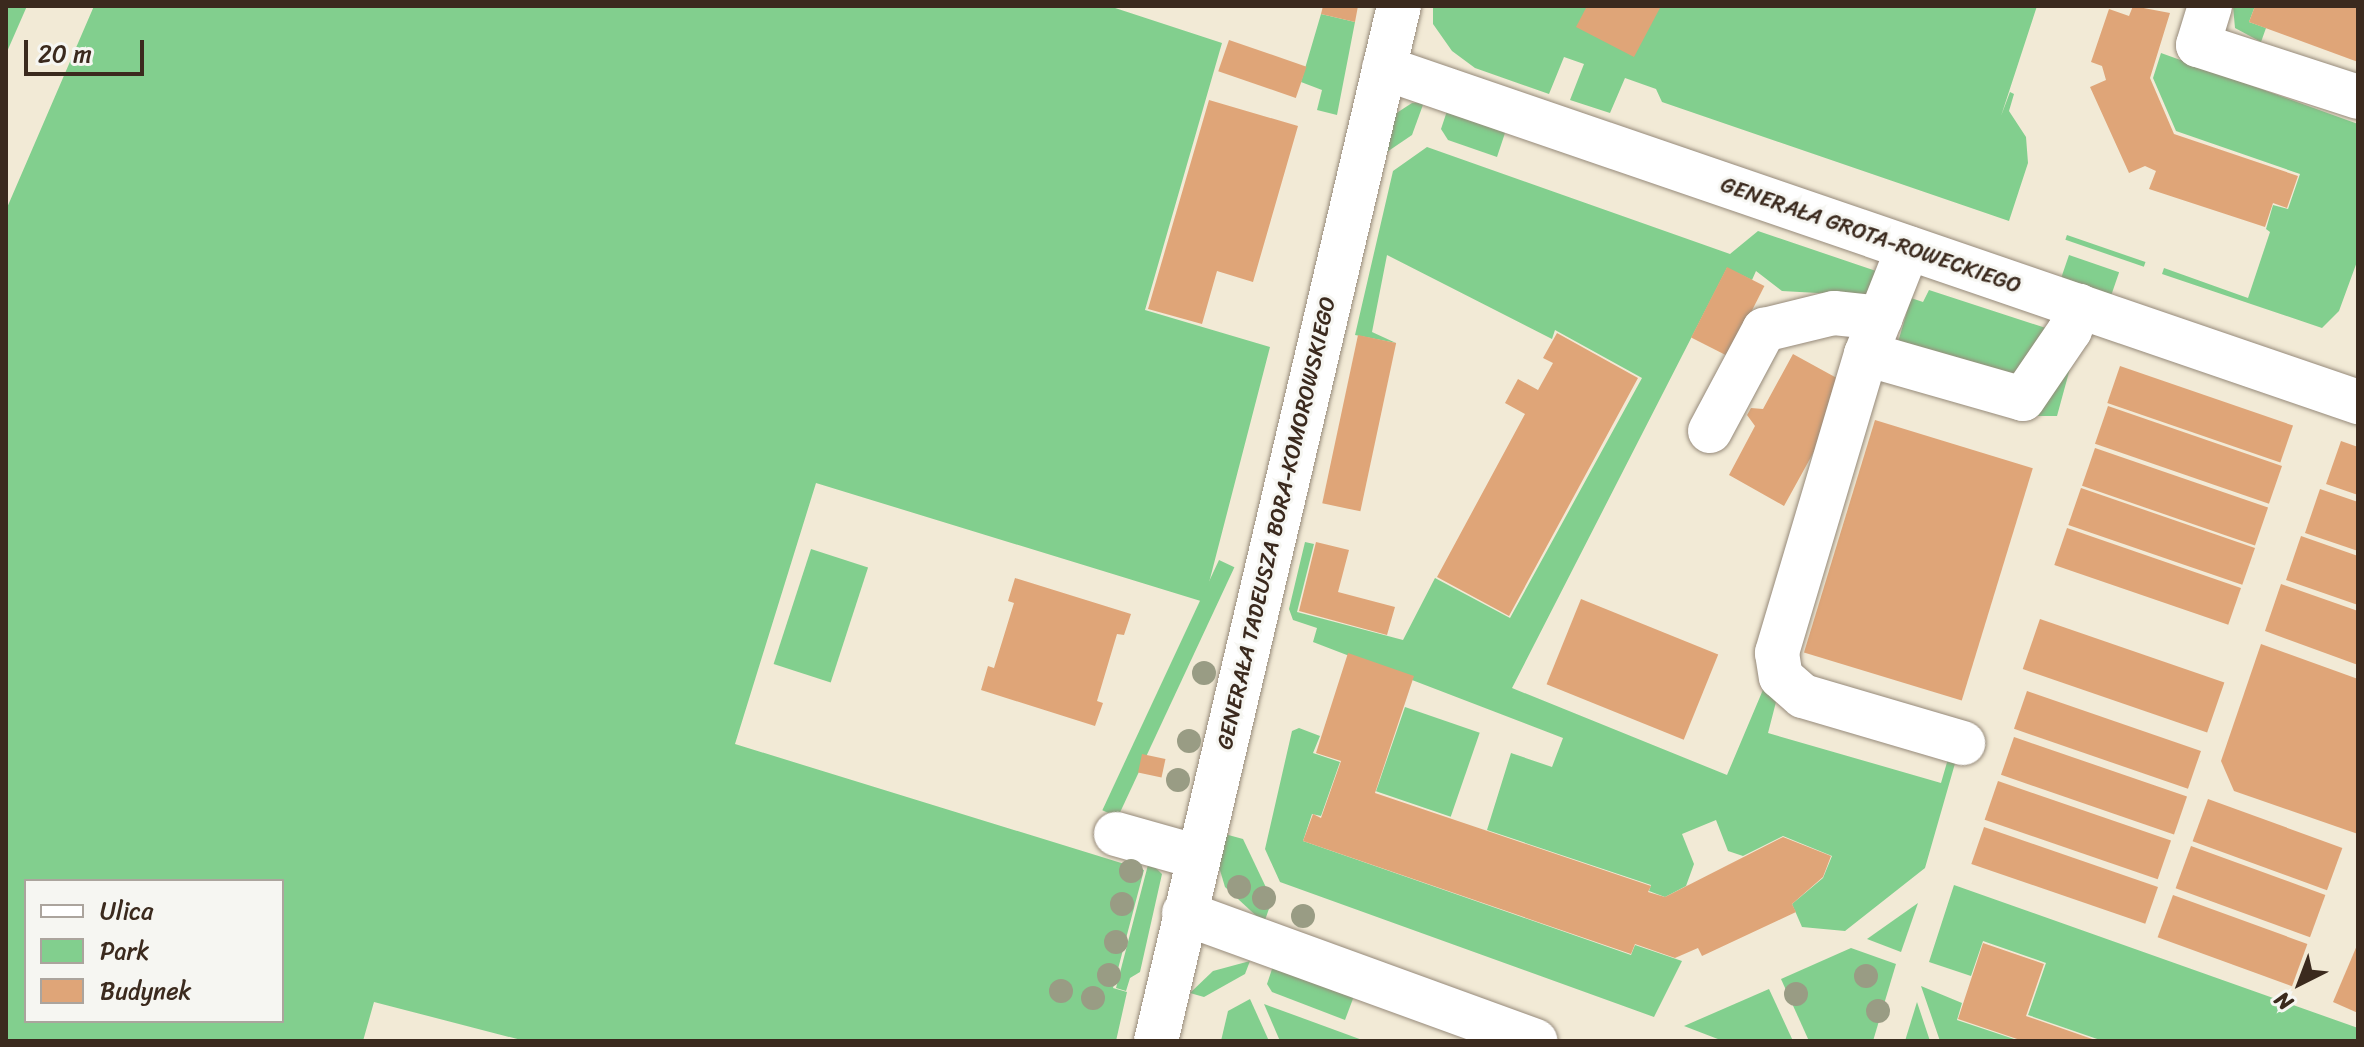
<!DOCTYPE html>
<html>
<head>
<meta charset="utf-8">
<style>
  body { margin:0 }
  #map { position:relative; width:2364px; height:1047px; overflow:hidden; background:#f2ead6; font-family:Sriracha,sans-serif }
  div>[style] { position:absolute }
  .green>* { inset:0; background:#82cf8e; transform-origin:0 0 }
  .building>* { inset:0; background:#dfa578; transform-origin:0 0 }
  .roads { filter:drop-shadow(0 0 2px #968a7a) drop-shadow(0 0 2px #968a7a) }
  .minor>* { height:44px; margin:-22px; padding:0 22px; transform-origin:22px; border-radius:22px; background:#fff }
  .trees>* { width:24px; height:24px; margin:-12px; border-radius:50%; background:#999c84 }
  span { translate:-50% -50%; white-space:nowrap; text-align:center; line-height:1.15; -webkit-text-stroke:6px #f6f6f2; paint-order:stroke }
  .street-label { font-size:22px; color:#3b2a1e }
  .frame { position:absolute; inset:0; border:8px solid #3b2a1e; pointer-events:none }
  .legend { position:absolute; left:24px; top:879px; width:260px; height:144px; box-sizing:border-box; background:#f6f6f2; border:2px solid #aba49d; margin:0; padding:10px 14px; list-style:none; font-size:24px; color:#3b2a1e }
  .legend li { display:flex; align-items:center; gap:16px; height:40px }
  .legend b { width:40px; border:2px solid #aba49d }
  .north { position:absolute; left:2260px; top:943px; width:80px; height:80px; -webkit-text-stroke:6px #f6f6f2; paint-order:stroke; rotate:222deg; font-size:22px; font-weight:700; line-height:32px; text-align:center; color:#3b2a1e }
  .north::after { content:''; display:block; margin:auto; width:28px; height:36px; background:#3b2a1e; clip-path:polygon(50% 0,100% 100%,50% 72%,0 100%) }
  .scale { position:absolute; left:24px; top:40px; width:120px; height:36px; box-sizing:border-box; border:4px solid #3b2a1e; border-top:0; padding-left:10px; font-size:24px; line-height:28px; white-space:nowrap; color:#3b2a1e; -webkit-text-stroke:6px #f6f6f2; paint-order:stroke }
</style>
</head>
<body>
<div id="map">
  <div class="green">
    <i style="clip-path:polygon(6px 6px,27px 6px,6px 54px)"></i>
    <i style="clip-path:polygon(evenodd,94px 6px,1109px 6px,1222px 43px,1145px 310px,1270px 347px,1204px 602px,816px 483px,735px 744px,1144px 870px,1113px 988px,1127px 992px,1116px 1041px,525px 1041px,374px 1002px,363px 1041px,6px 1041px,6px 210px,94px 6px,26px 881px,282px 881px,282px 1021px,26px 1021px,26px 881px)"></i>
    <i style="clip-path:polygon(1433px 6px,2037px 6px,2001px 116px,2010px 92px,2014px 94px,2009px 111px,2026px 137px,2028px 163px,2009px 221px,1662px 102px,1656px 89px,1625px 78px,1610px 113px,1570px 100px,1584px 64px,1564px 57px,1549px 94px,1475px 68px,1452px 51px,1433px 24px)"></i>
    <i style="clip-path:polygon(2233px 6px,2255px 6px,2249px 22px,2266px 28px,2261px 42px,2235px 28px)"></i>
    <i style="clip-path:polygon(1321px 14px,1355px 22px,1337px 115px,1317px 110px,1322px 90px,1301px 82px)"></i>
    <i style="clip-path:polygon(2161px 53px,2358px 124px,2358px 259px,2339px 311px,2322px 328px,2162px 274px,2164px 268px,2248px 298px,2270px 232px,2266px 229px,2273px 205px,2288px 209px,2300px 174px,2176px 131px,2153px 78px)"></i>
    <i style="clip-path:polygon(1424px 102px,1412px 135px,1381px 156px,1395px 114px,1412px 103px)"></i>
    <i style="clip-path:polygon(1447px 111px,1506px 130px,1497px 157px,1448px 140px,1441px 129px)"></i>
    <i style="clip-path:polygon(1427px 147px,1730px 254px,1758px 231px,1879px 272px,1871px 296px,1782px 291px,1756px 271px,1752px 280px,1727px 268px,1512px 688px,1727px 775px,1765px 685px,1776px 702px,1768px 733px,1941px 783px,1950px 752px,1958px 753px,1925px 868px,1845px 931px,1802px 927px,1792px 904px,1823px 878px,1832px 856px,1783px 836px,1743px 856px,1728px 851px,1716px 820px,1682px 834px,1694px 864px,1686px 886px,1665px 897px,1649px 891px,1651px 885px,1487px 830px,1511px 753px,1552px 767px,1563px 738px,1313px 642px,1317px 628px,1293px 620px,1289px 609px,1305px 542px,1314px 544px,1297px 612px,1403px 640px,1435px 578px,1510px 618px,1642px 378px,1555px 330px,1552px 339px,1387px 255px,1372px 332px,1396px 343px,1355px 335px,1393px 171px)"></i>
    <i style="left:2067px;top:235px;width:83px;height:5px;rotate:19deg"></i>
    <i style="left:2069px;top:255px;width:53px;height:29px;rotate:19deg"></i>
    <i style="clip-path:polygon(1929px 290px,2052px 330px,2020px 378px,1898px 342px,1911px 298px,1923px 302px)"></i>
    <i style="clip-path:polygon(2075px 350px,2057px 416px,2031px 416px)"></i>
    <i style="left:811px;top:549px;width:60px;height:121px;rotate:18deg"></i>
    <i style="left:1219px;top:560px;width:17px;height:276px;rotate:25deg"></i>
    <i style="left:1405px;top:707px;width:79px;height:89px;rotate:19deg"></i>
    <i style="clip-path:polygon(1299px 728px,1320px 736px,1313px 753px,1340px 762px,1321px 816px,1312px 814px,1303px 841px,1631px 955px,1635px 945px,1682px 961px,1654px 1017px,1280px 882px,1265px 849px,1292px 731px)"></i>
    <i style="clip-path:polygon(1221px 833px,1243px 839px,1272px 900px,1264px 923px,1225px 887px,1219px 867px)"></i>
    <i style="clip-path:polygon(1149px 861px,1162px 874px,1140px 972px,1130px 978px,1126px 991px,1116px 988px)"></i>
    <i style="clip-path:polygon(1954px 885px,2358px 1028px,2358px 1041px,2103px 1041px,2028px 1015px,2046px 963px,1983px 941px,1971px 976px,1929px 962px)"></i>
    <i style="clip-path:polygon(1918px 903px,1901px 952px,1867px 939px)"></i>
    <i style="clip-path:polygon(1851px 948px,1896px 964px,1873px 1041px,1809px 1041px,1781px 979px)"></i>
    <i style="clip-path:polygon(1250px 961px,1245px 974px,1204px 997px,1190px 993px,1213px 971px)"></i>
    <i style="clip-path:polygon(1273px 966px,1354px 996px,1345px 1020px,1272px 992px,1267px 984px)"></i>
    <i style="clip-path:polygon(1921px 986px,1962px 1003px,1957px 1020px,2020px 1041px,1940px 1041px)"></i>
    <i style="clip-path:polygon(1769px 989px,1793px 1041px,1723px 1041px,1684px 1026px)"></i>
    <i style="clip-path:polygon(1250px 999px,1269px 1041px,1221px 1041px,1228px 1011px)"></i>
    <i style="clip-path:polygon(1917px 1002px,1930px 1041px,1905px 1041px)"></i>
    <i style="clip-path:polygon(1264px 1004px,1365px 1041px,1280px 1041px)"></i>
  </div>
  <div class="building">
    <i style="clip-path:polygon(1323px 6px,1358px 6px,1355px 22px,1321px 14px)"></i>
    <i style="clip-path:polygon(1587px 6px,1661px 6px,1634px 57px,1576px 27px)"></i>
    <i style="clip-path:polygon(2133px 6px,2170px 13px,2150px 78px,2174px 134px,2298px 176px,2287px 208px,2273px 203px,2265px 227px,2149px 189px,2156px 171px,2145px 166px,2129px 173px,2090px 87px,2106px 80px,2102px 66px,2091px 62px,2109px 9px,2129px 16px)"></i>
    <i style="clip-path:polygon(2255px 6px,2358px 6px,2358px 62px,2249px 22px)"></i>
    <i style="left:1229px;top:40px;width:82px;height:33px;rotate:19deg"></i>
    <i style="clip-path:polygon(1209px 100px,1298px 126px,1253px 282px,1217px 271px,1202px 324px,1148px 309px)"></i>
    <i style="left:1727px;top:267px;width:42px;height:79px;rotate:27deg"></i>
    <i style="clip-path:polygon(1557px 333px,1638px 378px,1509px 616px,1437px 577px,1525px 414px,1505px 403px,1518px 379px,1538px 390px,1553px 363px,1543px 358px)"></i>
    <i style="left:1358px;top:335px;width:39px;height:172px;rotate:12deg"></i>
    <i style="clip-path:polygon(1793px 354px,1844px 382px,1838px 408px,1784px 506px,1729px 475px,1755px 426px,1747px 415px,1751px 408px,1763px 409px)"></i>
    <i style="left:2120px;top:366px;width:183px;height:39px;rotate:19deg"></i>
    <i style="left:2108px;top:406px;width:184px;height:40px;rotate:19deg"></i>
    <i style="left:1875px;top:420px;width:165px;height:243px;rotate:17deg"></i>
    <i style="clip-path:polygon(2341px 441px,2358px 447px,2358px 495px,2326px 484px)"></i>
    <i style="left:2095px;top:448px;width:183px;height:40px;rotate:19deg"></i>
    <i style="left:2081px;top:488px;width:184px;height:39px;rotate:19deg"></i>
    <i style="clip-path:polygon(2320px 489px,2358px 502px,2358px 551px,2305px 533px)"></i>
    <i style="left:2067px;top:528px;width:184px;height:39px;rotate:19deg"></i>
    <i style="clip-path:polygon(2301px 536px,2358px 556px,2358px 605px,2286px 580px)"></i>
    <i style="clip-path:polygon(1316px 542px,1349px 550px,1338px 592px,1395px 607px,1387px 635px,1299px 611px)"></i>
    <i style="clip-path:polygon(1015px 578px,1131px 614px,1124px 635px,1117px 634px,1097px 701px,1103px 703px,1095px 726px,981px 690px,988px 666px,994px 668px,1014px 603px,1008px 601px)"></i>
    <i style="clip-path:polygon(2281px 584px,2358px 611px,2358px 665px,2265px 631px)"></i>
    <i style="left:1581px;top:599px;width:148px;height:92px;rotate:22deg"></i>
    <i style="left:2040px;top:619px;width:195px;height:53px;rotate:19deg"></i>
    <i style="clip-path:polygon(2261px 644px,2358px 679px,2358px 834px,2234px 791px,2221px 761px)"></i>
    <i style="clip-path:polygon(1348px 653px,1414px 676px,1375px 793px,1651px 886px,1648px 892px,1665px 897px,1783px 837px,1831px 856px,1823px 877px,1792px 904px,1796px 912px,1702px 956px,1698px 948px,1675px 958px,1635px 944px,1631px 954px,1303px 841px,1313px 814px,1321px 818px,1341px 761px,1316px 753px)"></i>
    <i style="left:2027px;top:691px;width:184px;height:40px;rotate:19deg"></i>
    <i style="left:2014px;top:737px;width:183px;height:40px;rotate:19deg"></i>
    <i style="left:1142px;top:754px;width:24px;height:19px;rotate:12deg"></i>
    <i style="left:1998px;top:781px;width:183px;height:41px;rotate:19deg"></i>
    <i style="left:2208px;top:799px;width:143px;height:45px;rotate:20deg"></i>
    <i style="left:1984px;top:827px;width:184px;height:39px;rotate:19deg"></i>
    <i style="left:2191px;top:846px;width:143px;height:45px;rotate:20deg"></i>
    <i style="left:2173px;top:895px;width:143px;height:45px;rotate:20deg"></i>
    <i style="clip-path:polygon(1983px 943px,2044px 964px,2026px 1016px,2098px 1041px,2023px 1041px,1958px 1019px)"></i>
    <i style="clip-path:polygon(2358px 943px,2358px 1013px,2333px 1002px)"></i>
  </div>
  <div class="roads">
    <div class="minor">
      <i style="left:2210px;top:6px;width:41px;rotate:107.1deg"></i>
      <i style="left:2198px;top:45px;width:168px;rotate:18deg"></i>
      <i style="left:1384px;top:68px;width:1030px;rotate:18.93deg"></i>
      <i style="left:1908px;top:248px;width:114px;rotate:111.6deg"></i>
      <i style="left:1866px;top:354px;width:312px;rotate:106.6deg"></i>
      <i style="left:1777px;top:653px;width:24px;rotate:81deg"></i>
      <i style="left:1781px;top:677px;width:29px;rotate:41deg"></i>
      <i style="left:1803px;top:696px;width:167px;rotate:16.4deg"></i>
      <i style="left:1866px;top:354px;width:163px;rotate:16deg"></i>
      <i style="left:2023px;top:399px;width:83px;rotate:-55.7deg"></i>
      <i style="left:2070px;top:330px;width:26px;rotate:-69deg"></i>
      <i style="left:1710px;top:431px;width:115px;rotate:-61.9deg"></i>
      <i style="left:1764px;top:330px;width:72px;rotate:-13.7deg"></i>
      <i style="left:1834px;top:313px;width:47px;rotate:6.1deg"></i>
      <i style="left:1116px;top:834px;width:85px;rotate:15.7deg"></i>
      <i style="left:1184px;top:913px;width:374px;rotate:20deg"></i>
      <i style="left:1156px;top:1041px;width:1063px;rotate:-76.79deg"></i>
    </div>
  </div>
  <div class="trees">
    <i style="left:1204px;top:673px"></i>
    <i style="left:1189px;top:741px"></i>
    <i style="left:1178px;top:780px"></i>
    <i style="left:1131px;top:871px"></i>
    <i style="left:1239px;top:887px"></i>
    <i style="left:1264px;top:898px"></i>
    <i style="left:1122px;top:904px"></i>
    <i style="left:1303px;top:916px"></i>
    <i style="left:1116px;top:942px"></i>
    <i style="left:1109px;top:975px"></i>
    <i style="left:1866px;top:976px"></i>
    <i style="left:1061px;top:991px"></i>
    <i style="left:1796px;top:994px"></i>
    <i style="left:1093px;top:998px"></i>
    <i style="left:1878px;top:1011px"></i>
  </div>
  <div class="street-label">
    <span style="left:1871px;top:235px;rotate:19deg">GENERAŁA GROTA-ROWECKIEGO</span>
    <span style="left:1276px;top:523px;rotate:-77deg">GENERAŁA TADEUSZA BORA-KOMOROWSKIEGO</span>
  </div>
  <div class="frame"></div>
  <ul class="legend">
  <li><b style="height:10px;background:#fff"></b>Ulica</li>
  <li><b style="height:22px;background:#82cf8e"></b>Park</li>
  <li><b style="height:22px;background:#dfa578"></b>Budynek</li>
  </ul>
  <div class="north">N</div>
  <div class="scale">20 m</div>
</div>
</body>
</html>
